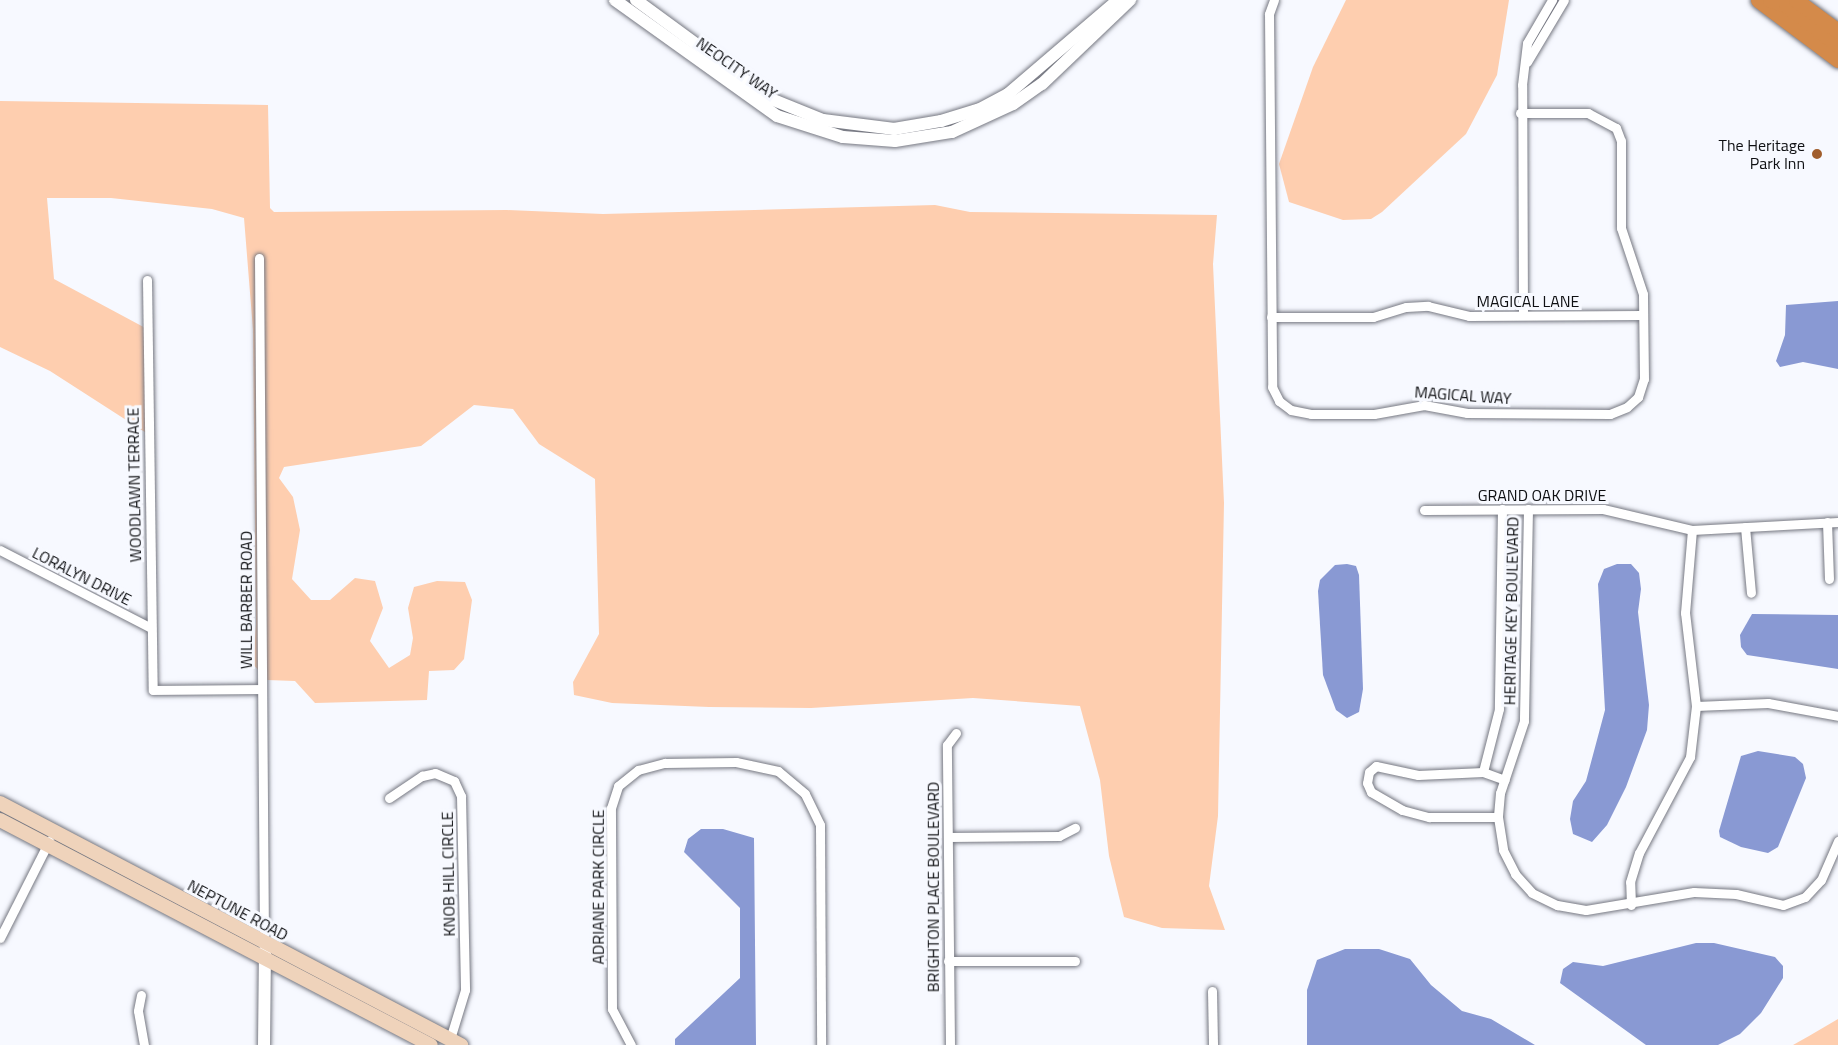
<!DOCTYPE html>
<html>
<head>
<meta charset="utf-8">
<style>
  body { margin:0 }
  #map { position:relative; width:1838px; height:1045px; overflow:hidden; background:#f7f9ff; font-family:"Titillium Web",sans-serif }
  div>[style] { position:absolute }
  .green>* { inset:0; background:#feceaf }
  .water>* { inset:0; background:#8999d3 }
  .roads { filter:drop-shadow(0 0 2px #767882) drop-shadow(0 0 2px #767882) }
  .minor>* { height:9px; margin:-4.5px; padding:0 4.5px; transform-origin:4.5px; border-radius:4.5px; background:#fff }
  .tertiary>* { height:12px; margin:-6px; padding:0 6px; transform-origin:6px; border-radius:6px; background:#fff }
  .secondary>* { height:14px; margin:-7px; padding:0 7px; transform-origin:7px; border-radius:7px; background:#efd3bb }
  .trunk>* { height:15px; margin:-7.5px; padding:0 7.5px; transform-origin:7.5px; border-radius:7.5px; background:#d48a4a }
  .dots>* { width:16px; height:16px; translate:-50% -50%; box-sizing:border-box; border:3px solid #f7f9ff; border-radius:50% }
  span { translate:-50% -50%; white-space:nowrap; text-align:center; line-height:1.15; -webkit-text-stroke:6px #f7f9ff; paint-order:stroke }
  .street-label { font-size:16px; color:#0f1013 }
  .poi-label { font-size:16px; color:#0f1013 }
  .right { translate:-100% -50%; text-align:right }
</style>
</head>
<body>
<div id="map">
  <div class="green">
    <i style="clip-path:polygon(1346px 0,1509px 0,1497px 75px,1466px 134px,1382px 212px,1371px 219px,1343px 220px,1289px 202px,1279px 164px,1313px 67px)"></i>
    <i style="clip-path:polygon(0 101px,268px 105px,270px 208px,274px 212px,507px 210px,603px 214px,935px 205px,970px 212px,1217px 215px,1213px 264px,1224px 503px,1218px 816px,1209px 886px,1225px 930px,1162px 928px,1124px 917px,1109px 856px,1100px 780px,1080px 706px,973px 698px,811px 708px,709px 707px,612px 703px,574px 695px,573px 682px,599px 634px,595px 479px,539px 444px,513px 409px,474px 405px,421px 446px,284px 467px,279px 478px,293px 497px,300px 530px,292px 579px,311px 600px,330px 600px,355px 578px,375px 581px,383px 608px,370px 641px,389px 668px,410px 655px,413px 638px,408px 608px,414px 587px,437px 581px,465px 582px,472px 600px,464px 659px,454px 670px,429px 671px,427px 700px,315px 703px,295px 681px,267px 680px,253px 664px,256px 624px,253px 330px,244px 218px,212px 209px,111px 198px,47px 198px,54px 279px,151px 331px,151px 436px,50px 371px,0 347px)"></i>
    <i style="clip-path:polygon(1838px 1019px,1838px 1045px,1793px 1045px,1809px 1036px)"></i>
  </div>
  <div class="water">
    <i style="clip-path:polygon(1838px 301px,1838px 369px,1803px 362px,1780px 367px,1776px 361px,1785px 335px,1786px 305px)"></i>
    <i style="clip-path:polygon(1347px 564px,1356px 566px,1359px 575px,1363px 689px,1359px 712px,1347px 718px,1336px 710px,1323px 675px,1318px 591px,1320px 580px,1335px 565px)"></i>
    <i style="clip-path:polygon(1617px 564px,1631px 564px,1639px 573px,1641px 589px,1638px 612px,1649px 705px,1647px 730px,1626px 787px,1607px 825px,1592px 842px,1573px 834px,1570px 819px,1573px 801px,1586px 781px,1605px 710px,1598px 584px,1604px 569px)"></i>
    <i style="clip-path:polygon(1752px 614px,1838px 615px,1838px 669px,1747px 655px,1741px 647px,1740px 635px)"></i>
    <i style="clip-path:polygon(1758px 751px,1795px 757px,1803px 764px,1806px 778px,1778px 847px,1768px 853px,1741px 847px,1720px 837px,1719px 831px,1741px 756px)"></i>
    <i style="clip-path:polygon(701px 829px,723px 829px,754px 838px,756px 1045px,675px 1045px,675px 1039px,740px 978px,740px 908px,684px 852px,688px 839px)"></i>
    <i style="clip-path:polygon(1696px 943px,1714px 943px,1775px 957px,1783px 966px,1783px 978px,1761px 1013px,1740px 1034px,1718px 1045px,1646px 1045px,1560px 983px,1563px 969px,1573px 962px,1603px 966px)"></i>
    <i style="clip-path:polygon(1345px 949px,1379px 949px,1410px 959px,1431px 985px,1462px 1011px,1491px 1019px,1535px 1045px,1307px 1045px,1307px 990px,1317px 960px)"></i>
  </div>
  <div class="roads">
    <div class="minor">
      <i style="left:1274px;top:0;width:15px;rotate:110deg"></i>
      <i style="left:1269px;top:14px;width:373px;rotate:89.5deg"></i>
      <i style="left:1272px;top:387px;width:16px;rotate:63deg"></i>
      <i style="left:1279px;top:401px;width:15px;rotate:37deg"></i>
      <i style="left:1291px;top:410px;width:20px;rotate:11deg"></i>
      <i style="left:1311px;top:414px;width:63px"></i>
      <i style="left:1374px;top:414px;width:51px;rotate:-10.2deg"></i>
      <i style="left:1424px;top:405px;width:44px;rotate:10.5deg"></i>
      <i style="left:1467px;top:413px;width:143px;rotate:0.4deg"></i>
      <i style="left:1610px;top:414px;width:18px;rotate:-22deg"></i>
      <i style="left:1627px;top:407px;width:15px;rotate:-42deg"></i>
      <i style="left:1638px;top:397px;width:19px;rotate:-72deg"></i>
      <i style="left:1644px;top:379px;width:85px;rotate:-90.7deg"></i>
      <i style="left:1643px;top:294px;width:70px;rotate:-108.4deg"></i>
      <i style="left:1621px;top:228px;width:87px;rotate:-90deg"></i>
      <i style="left:1621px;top:141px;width:14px;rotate:-111deg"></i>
      <i style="left:1616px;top:128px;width:32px;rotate:-152deg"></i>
      <i style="left:1588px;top:113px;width:68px;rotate:180deg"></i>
      <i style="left:1527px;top:62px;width:72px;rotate:-59.2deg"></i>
      <i style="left:259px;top:258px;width:683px;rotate:89.58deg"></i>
      <i style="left:147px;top:280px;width:410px;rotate:89.2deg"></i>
      <i style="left:153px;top:690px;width:108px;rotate:-0.5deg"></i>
      <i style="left:1523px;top:315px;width:230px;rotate:-90.2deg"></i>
      <i style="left:1522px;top:85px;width:42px;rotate:-83.2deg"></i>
      <i style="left:1527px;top:43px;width:50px;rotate:-59.8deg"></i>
      <i style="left:1271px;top:317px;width:102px"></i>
      <i style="left:1373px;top:317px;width:34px;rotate:-17deg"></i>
      <i style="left:1406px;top:307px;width:22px;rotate:-3deg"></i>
      <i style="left:1428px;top:306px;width:42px;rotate:13.7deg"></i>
      <i style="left:1469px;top:316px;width:174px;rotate:-0.3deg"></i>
      <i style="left:1502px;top:509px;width:200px;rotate:90.9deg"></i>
      <i style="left:1499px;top:709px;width:65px;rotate:104.3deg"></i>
      <i style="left:1483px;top:772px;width:23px;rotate:20deg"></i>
      <i style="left:1528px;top:509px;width:212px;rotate:91.1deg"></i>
      <i style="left:1524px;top:721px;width:76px;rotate:108.4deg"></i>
      <i style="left:1500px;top:793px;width:24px;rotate:95deg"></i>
      <i style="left:1498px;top:817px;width:33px;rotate:81deg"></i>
      <i style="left:1503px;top:850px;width:27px;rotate:63deg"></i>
      <i style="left:1515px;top:874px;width:25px;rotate:48deg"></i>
      <i style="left:1532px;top:893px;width:28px;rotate:26deg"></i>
      <i style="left:1557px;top:905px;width:29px;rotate:10deg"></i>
      <i style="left:1586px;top:910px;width:109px;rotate:-9.5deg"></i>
      <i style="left:1694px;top:892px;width:42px;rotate:2.7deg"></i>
      <i style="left:1736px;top:894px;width:48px;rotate:13.2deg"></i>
      <i style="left:1783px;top:905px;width:23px;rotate:-20deg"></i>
      <i style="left:1805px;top:897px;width:23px;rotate:-47deg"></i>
      <i style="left:1821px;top:880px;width:43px;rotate:-66.4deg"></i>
      <i style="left:1424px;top:510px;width:179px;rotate:-0.3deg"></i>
      <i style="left:1603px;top:509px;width:91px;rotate:13.3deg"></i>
      <i style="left:1692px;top:530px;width:146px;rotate:-3.1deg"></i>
      <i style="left:1827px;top:522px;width:57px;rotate:88deg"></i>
      <i style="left:1745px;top:527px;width:66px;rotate:84.8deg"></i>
      <i style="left:0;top:550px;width:170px;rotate:27.3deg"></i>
      <i style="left:1696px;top:706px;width:72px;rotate:-2.4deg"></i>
      <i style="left:1768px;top:703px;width:71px;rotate:10.5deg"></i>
      <i style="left:1483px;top:772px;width:65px;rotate:177.4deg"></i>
      <i style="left:1418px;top:775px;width:43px;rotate:-167.9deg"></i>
      <i style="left:1376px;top:766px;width:9px;rotate:139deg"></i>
      <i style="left:1369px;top:772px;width:11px;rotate:100deg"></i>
      <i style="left:1367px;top:783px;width:10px;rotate:66deg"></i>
      <i style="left:1371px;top:792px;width:36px;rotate:30deg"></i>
      <i style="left:1402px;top:810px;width:28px;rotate:15deg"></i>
      <i style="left:1429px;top:817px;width:69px"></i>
      <i style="left:389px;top:798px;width:40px;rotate:-34deg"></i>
      <i style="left:422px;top:776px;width:13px;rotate:-13deg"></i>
      <i style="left:435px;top:773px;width:21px;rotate:23deg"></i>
      <i style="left:454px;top:781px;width:17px;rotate:65deg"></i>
      <i style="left:461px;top:796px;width:194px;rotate:88.8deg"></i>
      <i style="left:465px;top:990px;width:51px;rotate:107deg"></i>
      <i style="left:948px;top:837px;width:111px;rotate:-0.5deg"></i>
      <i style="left:1059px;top:836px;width:18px;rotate:-27deg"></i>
      <i style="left:1631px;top:905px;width:23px;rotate:-92deg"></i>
      <i style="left:1630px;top:882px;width:30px;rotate:-73deg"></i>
      <i style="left:1639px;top:853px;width:109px;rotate:-62deg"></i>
      <i style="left:1690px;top:757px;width:51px;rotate:-83.3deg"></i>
      <i style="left:1696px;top:706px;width:94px;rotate:-96.7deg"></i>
      <i style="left:1685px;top:613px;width:83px;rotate:-85.2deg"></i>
      <i style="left:0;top:938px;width:109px;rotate:-63.2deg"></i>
      <i style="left:948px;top:961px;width:127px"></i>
      <i style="left:1212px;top:991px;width:54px;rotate:88.9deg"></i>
      <i style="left:141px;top:995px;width:16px;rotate:101deg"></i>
      <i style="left:138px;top:1011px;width:35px;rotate:80deg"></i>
      <i style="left:631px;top:1045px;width:41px;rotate:-117.8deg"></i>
      <i style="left:612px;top:1009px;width:201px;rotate:-90.3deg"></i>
      <i style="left:611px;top:808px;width:23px;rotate:-72deg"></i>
      <i style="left:618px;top:786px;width:26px;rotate:-39deg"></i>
      <i style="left:638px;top:770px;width:28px;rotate:-15deg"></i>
      <i style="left:665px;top:763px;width:71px;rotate:-0.8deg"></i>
      <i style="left:736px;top:762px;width:43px;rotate:12.1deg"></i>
      <i style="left:778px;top:771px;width:35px;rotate:40deg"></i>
      <i style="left:805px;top:794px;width:34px;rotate:64deg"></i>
      <i style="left:820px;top:825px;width:220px;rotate:89.7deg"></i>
      <i style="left:950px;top:1045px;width:300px;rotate:-90.6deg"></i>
      <i style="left:947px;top:745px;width:15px;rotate:-53deg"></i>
    </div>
    <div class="tertiary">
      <i style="left:615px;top:0;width:199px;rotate:35.6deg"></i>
      <i style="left:777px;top:116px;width:69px;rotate:17.7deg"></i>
      <i style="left:843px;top:137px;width:52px;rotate:4.4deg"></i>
      <i style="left:895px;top:141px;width:58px;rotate:-9deg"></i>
      <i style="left:952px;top:132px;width:67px;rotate:-24.7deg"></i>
      <i style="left:1013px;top:104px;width:35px;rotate:-35deg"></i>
      <i style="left:1042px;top:84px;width:122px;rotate:-43.7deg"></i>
      <i style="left:636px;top:0;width:167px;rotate:36.3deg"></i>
      <i style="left:771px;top:99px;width:56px;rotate:22deg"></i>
      <i style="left:823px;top:120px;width:72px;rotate:7.2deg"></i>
      <i style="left:894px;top:129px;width:48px;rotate:-9.7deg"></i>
      <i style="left:941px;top:121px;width:39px;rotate:-17deg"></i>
      <i style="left:978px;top:110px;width:34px;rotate:-28deg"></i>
      <i style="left:1008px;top:94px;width:145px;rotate:-40.5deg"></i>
      <i style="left:264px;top:1045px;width:95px;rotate:-89.4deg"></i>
    </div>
    <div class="secondary">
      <i style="left:0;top:803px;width:521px;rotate:27.7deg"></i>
      <i style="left:0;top:820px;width:486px;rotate:27.6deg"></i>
    </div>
    <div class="trunk">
      <i style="left:1758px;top:0;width:100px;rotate:36.9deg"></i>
      <i style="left:1770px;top:0;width:17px;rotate:17deg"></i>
      <i style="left:1786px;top:5px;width:66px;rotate:37.6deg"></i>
      <i style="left:1796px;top:0;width:52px;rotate:36.4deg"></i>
    </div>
  </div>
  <div class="dots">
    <i style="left:1817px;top:154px;background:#a05d2c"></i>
  </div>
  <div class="street-label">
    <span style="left:737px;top:68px;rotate:35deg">NEOCITY WAY</span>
    <span style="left:1528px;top:301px">MAGICAL LANE</span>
    <span style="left:1463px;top:395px;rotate:4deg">MAGICAL WAY</span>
    <span style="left:134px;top:485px;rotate:-91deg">WOODLAWN TERRACE</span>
    <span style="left:1542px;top:495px">GRAND OAK DRIVE</span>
    <span style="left:82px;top:576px;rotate:27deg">LORALYN DRIVE</span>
    <span style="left:246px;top:600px;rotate:-90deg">WILL BARBER ROAD</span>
    <span style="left:1511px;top:611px;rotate:-89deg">HERITAGE KEY BOULEVARD</span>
    <span style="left:448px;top:874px;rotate:-91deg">KNOB HILL CIRCLE</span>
    <span style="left:598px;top:887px;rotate:-90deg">ADRIANE PARK CIRCLE</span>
    <span style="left:933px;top:887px;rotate:-90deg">BRIGHTON PLACE BOULEVARD</span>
    <span style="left:238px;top:910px;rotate:28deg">NEPTUNE ROAD</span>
  </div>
  <div class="poi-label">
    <span class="right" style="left:1805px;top:154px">The Heritage<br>Park Inn</span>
  </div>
</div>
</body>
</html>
